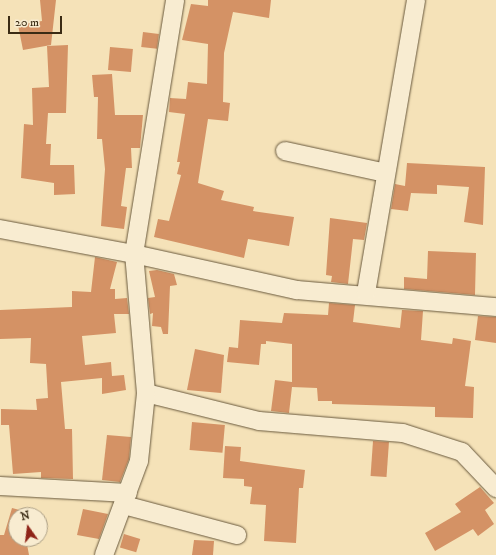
<!DOCTYPE html>
<html>
<head>
<meta charset="utf-8">
<style>
  body { margin:0 }
  #map { position:relative; width:496px; height:555px; overflow:hidden; background:#f5e2b8; font-family:"IM FELL DW Pica",serif }
  div>[style] { position:absolute }
  .building>* { inset:0; background:#d49265; transform-origin:0 0 }
  .roads { filter:drop-shadow(0 0 1px #69593d) drop-shadow(0 0 1px #69593d) }
  .minor>* { height:18px; margin:-9px; padding:0 9px; transform-origin:9px; border-radius:9px; background:#f8ecd1 }
  span { translate:-50% -50%; white-space:nowrap; text-align:center; line-height:1.15; -webkit-text-stroke:3px #f8ecd1; paint-order:stroke }
  .north { position:absolute; left:8px; top:507px; width:40px; height:40px; box-sizing:border-box; background:#f8ecd1; border:1px solid #ac9f85; border-radius:50%; rotate:346deg; font-size:11px; font-weight:700; line-height:16px; text-align:center; color:#3a2b14 }
  .north::after { content:''; display:block; margin:auto; width:14px; height:18px; background:#8f2418; clip-path:polygon(50% 0,100% 100%,50% 72%,0 100%) }
  .scale { position:absolute; left:8px; top:16px; width:54px; height:18px; box-sizing:border-box; border:2px solid #3a2b14; border-top:0; padding-left:5px; font-size:12px; line-height:14px; white-space:nowrap; color:#3a2b14; -webkit-text-stroke:3px #f8ecd1; paint-order:stroke }
</style>
</head>
<body>
<div id="map">
  <div class="building">
    <i style="clip-path:polygon(40px 0,56px 0,51px 45px,23px 50px,18px 25px,42px 21px)"></i>
    <i style="clip-path:polygon(208px 0,271px 0,269px 18px,233px 12px,224px 53px,223px 102px,230px 103px,228px 121px,208px 119px,198px 183px,224px 191px,221px 200px,254px 207px,253px 211px,294px 217px,289px 246px,248px 239px,244px 258px,154px 237px,158px 219px,169px 221px,181px 175px,177px 174px,180px 162px,177px 162px,185px 114px,169px 112px,170px 98px,186px 99px,188px 82px,207px 84px,208px 44px,182px 40px,191px 4px,208px 6px)"></i>
    <i style="left:143px;top:32px;width:16px;height:15px;rotate:7deg"></i>
    <i style="clip-path:polygon(68px 45px,66px 113px,48px 113px,46px 144px,51px 144px,50px 165px,74px 165px,75px 194px,54px 195px,54px 183px,21px 178px,24px 124px,33px 125px,32px 88px,49px 87px,47px 46px)"></i>
    <i style="left:110px;top:47px;width:23px;height:23px;rotate:5deg"></i>
    <i style="clip-path:polygon(112px 74px,115px 115px,143px 115px,140px 148px,131px 148px,132px 168px,126px 168px,121px 206px,127px 207px,124px 229px,101px 226px,105px 169px,102px 139px,97px 139px,98px 97px,94px 97px,92px 75px)"></i>
    <i style="clip-path:polygon(407px 163px,485px 167px,483px 225px,464px 222px,469px 187px,437px 185px,437px 194px,411px 193px,408px 211px,391px 209px,395px 184px,405px 186px)"></i>
    <i style="clip-path:polygon(330px 218px,367px 223px,364px 240px,353px 239px,348px 284px,331px 282px,332px 276px,326px 275px)"></i>
    <i style="clip-path:polygon(428px 251px,476px 253px,475px 295px,404px 289px,404px 277px,427px 279px)"></i>
    <i style="clip-path:polygon(95px 257px,117px 262px,110px 289px,115px 289px,115px 299px,127px 298px,129px 314px,114px 314px,116px 333px,82px 336px,85px 365px,111px 362px,112px 376px,124px 375px,126px 390px,102px 394px,102px 378px,61px 382px,65px 429px,72px 429px,73px 479px,41px 478px,41px 472px,13px 474px,9px 425px,1px 425px,1px 409px,37px 410px,36px 399px,48px 398px,46px 364px,30px 363px,31px 338px,0 339px,0 310px,72px 307px,72px 291px,91px 292px)"></i>
    <i style="clip-path:polygon(157px 270px,174px 274px,177px 285px,170px 286px,168px 334px,163px 334px,161px 327px,152px 326px,153px 313px,150px 314px,148px 298px,155px 297px,149px 271px)"></i>
    <i style="clip-path:polygon(329px 303px,355px 305px,353px 322px,400px 328px,402px 310px,423px 311px,421px 340px,452px 344px,453px 338px,471px 341px,465px 386px,474px 387px,473px 418px,435px 417px,435px 407px,332px 404px,332px 401px,318px 401px,317px 388px,292px 387px,289px 413px,271px 411px,275px 380px,292px 382px,292px 344px,266px 341px,266px 344px,261px 344px,259px 365px,227px 362px,229px 347px,238px 348px,240px 320px,282px 323px,284px 313px,328px 315px)"></i>
    <i style="clip-path:polygon(478px 316px,496px 317px,496px 343px,475px 340px)"></i>
    <i style="clip-path:polygon(195px 349px,224px 355px,221px 393px,187px 390px)"></i>
    <i style="left:192px;top:422px;width:33px;height:28px;rotate:5deg"></i>
    <i style="clip-path:polygon(107px 435px,131px 437px,129px 459px,120px 482px,102px 480px)"></i>
    <i style="left:373px;top:441px;width:16px;height:35px;rotate:4deg"></i>
    <i style="clip-path:polygon(225px 446px,241px 447px,240px 461px,305px 470px,303px 488px,299px 488px,296px 543px,264px 541px,266px 505px,250px 504px,252px 487px,244px 486px,244px 479px,223px 478px)"></i>
    <i style="clip-path:polygon(480px 487px,494px 503px,485px 510px,494px 524px,478px 536px,473px 529px,435px 551px,425px 533px,461px 512px,455px 504px)"></i>
    <i style="clip-path:polygon(12px 508px,27px 512px,16px 515px,16px 539px,26px 539px,29px 555px,0 555px,0 535px,4px 535px)"></i>
    <i style="clip-path:polygon(83px 509px,108px 514px,99px 539px,77px 535px)"></i>
    <i style="left:124px;top:534px;width:17px;height:14px;rotate:17deg"></i>
    <i style="clip-path:polygon(194px 540px,214px 541px,213px 555px,192px 555px)"></i>
  </div>
  <div class="roads">
    <div class="minor">
      <i style="left:285px;top:151px;width:103px;rotate:12.3deg"></i>
      <i style="left:0;top:229px;width:136px;rotate:10.6deg"></i>
      <i style="left:134px;top:254px;width:167px;rotate:12.5deg"></i>
      <i style="left:297px;top:290px;width:200px;rotate:4.9deg"></i>
      <i style="left:366px;top:293px;width:297px;rotate:-80.3deg"></i>
      <i style="left:146px;top:393px;width:116px;rotate:13.9deg"></i>
      <i style="left:259px;top:421px;width:144px;rotate:4.8deg"></i>
      <i style="left:403px;top:433px;width:62px;rotate:17.9deg"></i>
      <i style="left:462px;top:452px;width:50px;rotate:46.6deg"></i>
      <i style="left:0;top:486px;width:128px;rotate:3.1deg"></i>
      <i style="left:124px;top:505px;width:117px;rotate:14.9deg"></i>
      <i style="left:104px;top:555px;width:100px;rotate:-69.6deg"></i>
      <i style="left:139px;top:461px;width:68px;rotate:-84.1deg"></i>
      <i style="left:146px;top:393px;width:140px;rotate:-94.9deg"></i>
      <i style="left:134px;top:254px;width:257px;rotate:-80.8deg"></i>
    </div>
  </div>
  <div class="north">N</div>
  <div class="scale">20 m</div>
</div>
</body>
</html>
